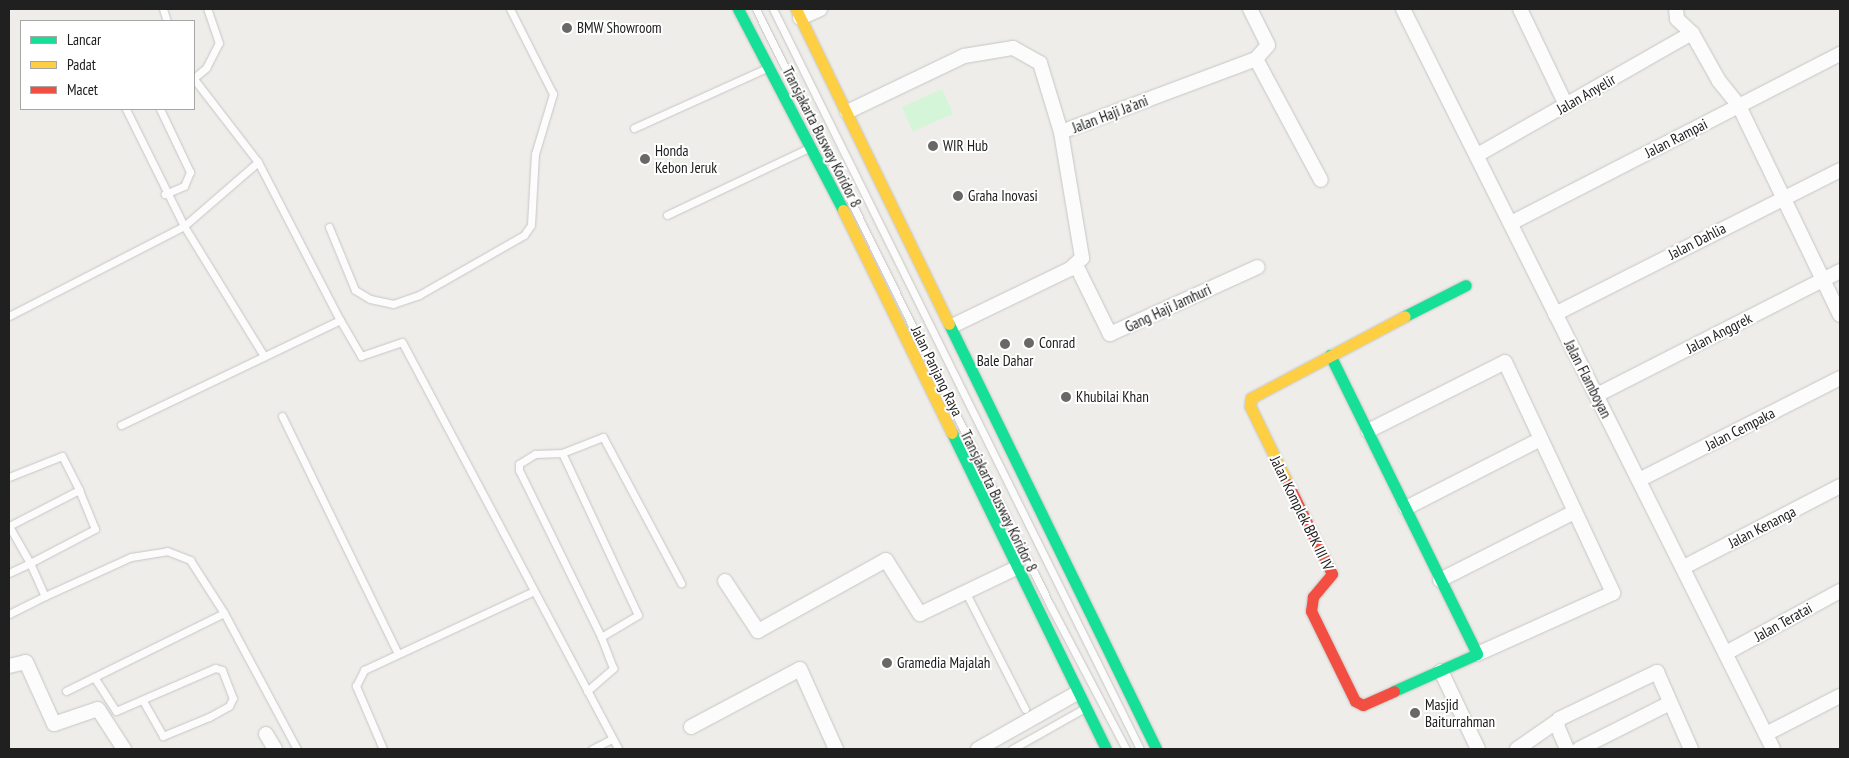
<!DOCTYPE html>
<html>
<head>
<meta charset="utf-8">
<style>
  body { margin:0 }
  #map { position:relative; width:1849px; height:758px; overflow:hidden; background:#eeede9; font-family:"PT Sans Narrow",sans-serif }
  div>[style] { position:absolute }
  .park>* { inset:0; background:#d5f5d8; transform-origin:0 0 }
  .roads { filter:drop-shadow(0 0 1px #c7c6c5) drop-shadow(0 0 1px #c7c6c5) }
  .lane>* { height:7px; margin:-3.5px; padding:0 3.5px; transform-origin:3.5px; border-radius:3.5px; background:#fcfcfc }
  .street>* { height:14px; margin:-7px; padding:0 7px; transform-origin:7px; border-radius:7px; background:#fcfcfc }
  .fast>* { height:11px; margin:-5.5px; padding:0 5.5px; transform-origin:5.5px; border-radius:5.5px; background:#16e098 }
  .slow>* { height:11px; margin:-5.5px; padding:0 5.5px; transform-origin:5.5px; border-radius:5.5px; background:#ffcf43 }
  .jam>* { height:11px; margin:-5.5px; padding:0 5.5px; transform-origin:5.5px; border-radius:5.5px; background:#f24e42 }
  .dots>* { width:14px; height:14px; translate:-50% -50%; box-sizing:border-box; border:2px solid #fff; border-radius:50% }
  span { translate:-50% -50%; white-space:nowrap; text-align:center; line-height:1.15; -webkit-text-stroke:4px #fff; paint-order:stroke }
  .poi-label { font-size:15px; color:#202020 }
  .left { translate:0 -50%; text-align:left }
  .street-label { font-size:15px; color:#202020 }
  .frame { position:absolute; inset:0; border:10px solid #202020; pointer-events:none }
  .legend { position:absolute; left:20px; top:20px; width:175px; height:90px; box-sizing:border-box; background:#fff; border:1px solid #a6a6a6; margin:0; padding:6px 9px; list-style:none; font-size:15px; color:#202020 }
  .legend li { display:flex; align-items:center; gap:10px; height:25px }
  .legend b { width:25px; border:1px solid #a6a6a6 }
</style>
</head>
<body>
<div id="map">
  <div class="park">
    <i style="left:942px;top:89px;width:27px;height:44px;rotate:66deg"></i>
  </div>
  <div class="roads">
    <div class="lane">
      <i style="left:163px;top:9px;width:13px;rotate:72deg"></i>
      <i style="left:756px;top:9px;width:665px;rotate:63.74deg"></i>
      <i style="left:1050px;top:605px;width:163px;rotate:62.2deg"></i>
      <i style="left:773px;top:9px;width:826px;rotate:63.62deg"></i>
      <i style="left:194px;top:78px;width:16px;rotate:-40deg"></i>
      <i style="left:206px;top:68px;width:28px;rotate:-63deg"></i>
      <i style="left:219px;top:43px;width:36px;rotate:-109deg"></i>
      <i style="left:194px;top:79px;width:105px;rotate:52.4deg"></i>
      <i style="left:258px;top:162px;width:98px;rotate:139.1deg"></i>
      <i style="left:184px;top:226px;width:153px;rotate:58.4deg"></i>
      <i style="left:160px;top:109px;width:70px;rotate:64.5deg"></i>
      <i style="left:190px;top:172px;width:15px;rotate:113deg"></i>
      <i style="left:184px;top:186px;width:21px;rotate:157deg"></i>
      <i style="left:634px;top:128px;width:146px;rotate:-24.3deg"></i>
      <i style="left:258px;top:162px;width:178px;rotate:62.6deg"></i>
      <i style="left:667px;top:215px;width:157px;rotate:-25.3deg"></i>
      <i style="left:329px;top:227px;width:68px;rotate:67.6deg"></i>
      <i style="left:355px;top:290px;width:17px;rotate:31deg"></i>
      <i style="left:370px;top:299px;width:24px;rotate:12deg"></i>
      <i style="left:393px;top:304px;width:28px;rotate:-19deg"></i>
      <i style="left:419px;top:295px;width:121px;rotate:-29.7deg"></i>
      <i style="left:524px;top:235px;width:12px;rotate:-55deg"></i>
      <i style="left:531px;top:225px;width:71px;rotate:-86.8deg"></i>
      <i style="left:535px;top:154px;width:63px;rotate:-73.3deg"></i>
      <i style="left:553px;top:94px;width:95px;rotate:-116.8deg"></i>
      <i style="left:9px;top:316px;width:197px;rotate:-27.2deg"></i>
      <i style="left:184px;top:226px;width:131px;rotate:-116.4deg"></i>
      <i style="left:282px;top:416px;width:263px;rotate:64deg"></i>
      <i style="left:121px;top:425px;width:243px;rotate:-25.6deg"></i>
      <i style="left:340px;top:320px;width:42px;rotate:59.7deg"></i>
      <i style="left:361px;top:356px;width:43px;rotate:-18.9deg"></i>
      <i style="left:402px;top:342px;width:461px;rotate:62deg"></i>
      <i style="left:562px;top:453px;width:27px;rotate:178deg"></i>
      <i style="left:535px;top:454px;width:19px;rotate:148deg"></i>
      <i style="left:519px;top:464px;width:6px;rotate:90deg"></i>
      <i style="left:519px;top:470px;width:186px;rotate:63.8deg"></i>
      <i style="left:9px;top:477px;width:57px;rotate:-21.6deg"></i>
      <i style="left:62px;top:456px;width:38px;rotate:63deg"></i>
      <i style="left:9px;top:526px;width:79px;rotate:-27.2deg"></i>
      <i style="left:79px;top:490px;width:42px;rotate:67.7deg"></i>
      <i style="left:95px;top:529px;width:73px;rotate:152.4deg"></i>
      <i style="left:30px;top:563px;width:36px;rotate:66deg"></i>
      <i style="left:45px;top:596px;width:94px;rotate:-24.4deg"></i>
      <i style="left:131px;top:557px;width:36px;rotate:-9deg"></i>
      <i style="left:167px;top:551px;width:25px;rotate:21deg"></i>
      <i style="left:190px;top:560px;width:63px;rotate:57.3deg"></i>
      <i style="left:9px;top:573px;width:23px;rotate:-25deg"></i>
      <i style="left:30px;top:563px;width:43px;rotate:-119.6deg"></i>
      <i style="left:966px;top:593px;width:130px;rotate:63deg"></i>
      <i style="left:9px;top:614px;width:40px;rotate:-26.6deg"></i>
      <i style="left:94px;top:677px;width:40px;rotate:57.1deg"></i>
      <i style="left:116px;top:711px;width:108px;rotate:-23.5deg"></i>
      <i style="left:215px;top:668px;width:7px;rotate:16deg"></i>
      <i style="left:222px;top:670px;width:30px;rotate:69deg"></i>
      <i style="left:233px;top:698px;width:9px;rotate:117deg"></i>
      <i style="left:229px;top:706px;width:23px;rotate:151deg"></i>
      <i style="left:209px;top:717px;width:50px;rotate:157.6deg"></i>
      <i style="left:163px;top:736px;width:40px;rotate:-119.7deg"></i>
      <i style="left:66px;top:691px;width:176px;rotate:-26.3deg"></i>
      <i style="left:224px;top:613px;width:154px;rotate:61.8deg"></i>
      <i style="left:587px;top:691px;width:35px;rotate:-41deg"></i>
      <i style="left:613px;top:668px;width:33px;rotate:-111deg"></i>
      <i style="left:601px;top:637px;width:43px;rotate:-30.7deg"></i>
      <i style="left:638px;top:615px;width:179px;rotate:-115.1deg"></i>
      <i style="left:562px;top:453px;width:44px;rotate:-21.3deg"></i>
      <i style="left:603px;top:437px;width:166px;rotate:61.9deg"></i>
      <i style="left:383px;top:749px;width:69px;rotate:-113.2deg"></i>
      <i style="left:356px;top:686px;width:18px;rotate:-63deg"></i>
      <i style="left:364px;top:670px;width:187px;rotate:-24.9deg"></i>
      <i style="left:592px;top:749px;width:22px;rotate:-27deg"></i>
      <i style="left:1012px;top:749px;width:81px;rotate:-29.4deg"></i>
    </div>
    <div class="street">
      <i style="left:1403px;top:9px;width:827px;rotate:63.43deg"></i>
      <i style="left:1520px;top:9px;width:106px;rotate:64.4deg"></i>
      <i style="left:1676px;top:9px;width:10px;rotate:84deg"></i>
      <i style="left:1677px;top:19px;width:21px;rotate:43deg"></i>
      <i style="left:1692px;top:33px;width:55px;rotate:60.6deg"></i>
      <i style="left:1719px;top:81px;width:32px;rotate:51deg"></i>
      <i style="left:1739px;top:106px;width:232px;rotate:64.2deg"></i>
      <i style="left:800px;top:18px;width:22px;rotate:-24deg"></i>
      <i style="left:1256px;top:59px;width:137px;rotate:61.8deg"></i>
      <i style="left:847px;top:112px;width:130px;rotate:-25.6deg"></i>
      <i style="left:964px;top:56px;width:50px;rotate:-9.3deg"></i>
      <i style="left:1013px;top:48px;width:31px;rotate:29deg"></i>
      <i style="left:1040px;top:63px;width:72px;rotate:73.1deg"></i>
      <i style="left:1061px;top:132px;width:128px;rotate:80.5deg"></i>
      <i style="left:1082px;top:258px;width:16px;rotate:137deg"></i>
      <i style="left:1070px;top:269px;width:131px;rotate:154.2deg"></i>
      <i style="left:1061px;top:132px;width:208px;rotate:-20.5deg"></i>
      <i style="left:1256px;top:59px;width:18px;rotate:-49deg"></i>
      <i style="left:1268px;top:45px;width:40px;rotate:-116.6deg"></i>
      <i style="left:1479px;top:154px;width:245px;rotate:-29.6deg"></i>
      <i style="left:1511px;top:223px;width:370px;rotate:-27.2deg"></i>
      <i style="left:1076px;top:265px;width:77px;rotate:63.8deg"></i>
      <i style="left:1110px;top:334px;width:162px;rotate:-24.4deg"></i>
      <i style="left:1555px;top:314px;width:319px;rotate:-26.8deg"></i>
      <i style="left:1597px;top:395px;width:273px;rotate:-27deg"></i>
      <i style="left:1368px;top:431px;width:153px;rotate:-26.7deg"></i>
      <i style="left:1505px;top:362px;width:255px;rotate:64.9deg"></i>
      <i style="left:1613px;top:593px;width:149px;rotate:155.8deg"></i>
      <i style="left:1639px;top:480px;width:225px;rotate:-26.9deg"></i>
      <i style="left:1406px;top:508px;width:149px;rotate:-27.1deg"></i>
      <i style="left:1684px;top:567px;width:176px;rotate:-27.4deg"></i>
      <i style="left:1440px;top:580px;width:150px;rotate:-26.9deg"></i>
      <i style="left:725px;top:581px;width:60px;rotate:56.6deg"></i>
      <i style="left:758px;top:631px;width:146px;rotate:-29deg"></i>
      <i style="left:886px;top:560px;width:64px;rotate:57.8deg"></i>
      <i style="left:920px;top:614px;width:106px;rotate:-25.6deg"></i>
      <i style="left:1726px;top:653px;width:130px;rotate:-28.5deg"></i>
      <i style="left:9px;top:666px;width:17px;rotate:-13deg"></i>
      <i style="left:26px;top:662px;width:68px;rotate:65.7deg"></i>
      <i style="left:54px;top:724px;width:46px;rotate:-18.8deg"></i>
      <i style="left:98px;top:709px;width:48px;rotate:57deg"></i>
      <i style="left:1441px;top:671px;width:86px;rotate:64.6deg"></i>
      <i style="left:691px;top:727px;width:123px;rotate:-28deg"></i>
      <i style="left:800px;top:669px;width:88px;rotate:65.8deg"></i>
      <i style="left:266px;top:734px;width:17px;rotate:59deg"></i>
      <i style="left:1766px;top:734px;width:83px;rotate:-27.2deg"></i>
      <i style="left:978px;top:749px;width:114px;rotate:-29.5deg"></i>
      <i style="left:1517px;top:749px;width:47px;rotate:-34.7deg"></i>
      <i style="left:1567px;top:749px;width:25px;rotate:-113deg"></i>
      <i style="left:1557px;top:726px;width:7px;rotate:-74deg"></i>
      <i style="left:1559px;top:719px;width:109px;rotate:-25.6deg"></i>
      <i style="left:1657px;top:672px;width:84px;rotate:66.2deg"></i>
      <i style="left:1579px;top:749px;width:102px;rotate:-26.8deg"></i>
    </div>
    <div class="fast">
      <i style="left:738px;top:9px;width:227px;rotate:62.4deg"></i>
      <i style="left:1405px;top:316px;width:68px;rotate:-26.9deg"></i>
      <i style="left:949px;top:324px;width:473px;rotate:64deg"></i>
      <i style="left:1330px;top:355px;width:333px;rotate:63.8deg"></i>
      <i style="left:1477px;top:654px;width:91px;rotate:156deg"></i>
      <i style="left:952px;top:433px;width:352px;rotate:64deg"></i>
    </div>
    <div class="slow">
      <i style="left:796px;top:9px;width:350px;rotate:64.1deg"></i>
      <i style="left:843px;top:210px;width:248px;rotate:64deg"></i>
      <i style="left:1288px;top:484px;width:87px;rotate:-116deg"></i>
      <i style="left:1250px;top:406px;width:8px;rotate:-83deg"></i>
      <i style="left:1251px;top:398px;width:174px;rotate:-28deg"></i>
    </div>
    <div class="jam">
      <i style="left:1288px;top:484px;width:100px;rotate:63.9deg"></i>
      <i style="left:1332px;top:574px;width:30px;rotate:130deg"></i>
      <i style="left:1313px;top:597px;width:14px;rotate:98deg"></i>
      <i style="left:1311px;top:611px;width:100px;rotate:63.9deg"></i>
      <i style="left:1355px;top:701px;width:9px;rotate:27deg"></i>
      <i style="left:1363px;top:705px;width:34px;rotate:-24deg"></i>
    </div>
  </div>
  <div class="dots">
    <i style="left:567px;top:28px;background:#686866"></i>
    <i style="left:933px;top:146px;background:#686866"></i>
    <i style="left:645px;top:159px;background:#686866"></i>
    <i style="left:958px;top:196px;background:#686866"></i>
    <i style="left:1029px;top:343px;background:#686866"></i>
    <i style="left:1005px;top:344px;background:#686866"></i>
    <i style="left:1066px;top:397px;background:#686866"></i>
    <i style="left:887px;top:663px;background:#686866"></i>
    <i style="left:1415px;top:713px;background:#686866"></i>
  </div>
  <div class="poi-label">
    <span class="left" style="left:577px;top:28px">BMW Showroom</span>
    <span class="left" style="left:943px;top:146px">WIR Hub</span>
    <span class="left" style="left:655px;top:159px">Honda<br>Kebon Jeruk</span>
    <span class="left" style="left:968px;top:196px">Graha Inovasi</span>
    <span class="left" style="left:1039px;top:343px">Conrad</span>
    <span style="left:1005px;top:361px">Bale Dahar</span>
    <span class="left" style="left:1076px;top:397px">Khubilai Khan</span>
    <span class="left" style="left:897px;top:663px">Gramedia Majalah</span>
    <span class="left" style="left:1425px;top:713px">Masjid<br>Baiturrahman</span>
  </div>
  <div class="street-label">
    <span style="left:1586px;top:94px;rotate:-30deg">Jalan Anyelir</span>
    <span style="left:1110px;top:114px;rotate:-21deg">Jalan Haji Ja'ani</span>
    <span style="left:822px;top:137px;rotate:63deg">Transjakarta Busway Koridor 8</span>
    <span style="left:1676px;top:138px;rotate:-27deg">Jalan Rampai</span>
    <span style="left:1697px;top:241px;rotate:-27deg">Jalan Dahlia</span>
    <span style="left:1168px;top:308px;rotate:-25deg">Gang Haji Jamhuri</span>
    <span style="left:1719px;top:333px;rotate:-27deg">Jalan Anggrek</span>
    <span style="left:937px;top:371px;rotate:64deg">Jalan Panjang Raya</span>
    <span style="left:1588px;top:379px;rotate:63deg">Jalan Flamboyan</span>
    <span style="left:1740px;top:429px;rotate:-27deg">Jalan Cempaka</span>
    <span style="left:999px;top:501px;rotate:64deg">Transjakarta Busway Koridor 8</span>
    <span style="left:1302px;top:513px;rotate:64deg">Jalan Komplek BPK III IV</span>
    <span style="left:1762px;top:527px;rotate:-27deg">Jalan Kenanga</span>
    <span style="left:1783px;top:622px;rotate:-29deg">Jalan Teratai</span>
  </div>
  <div class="frame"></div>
  <ul class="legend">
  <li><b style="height:6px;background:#16e098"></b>Lancar</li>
  <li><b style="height:6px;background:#ffcf43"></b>Padat</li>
  <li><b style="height:6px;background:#f24e42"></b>Macet</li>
  </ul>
</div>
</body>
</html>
